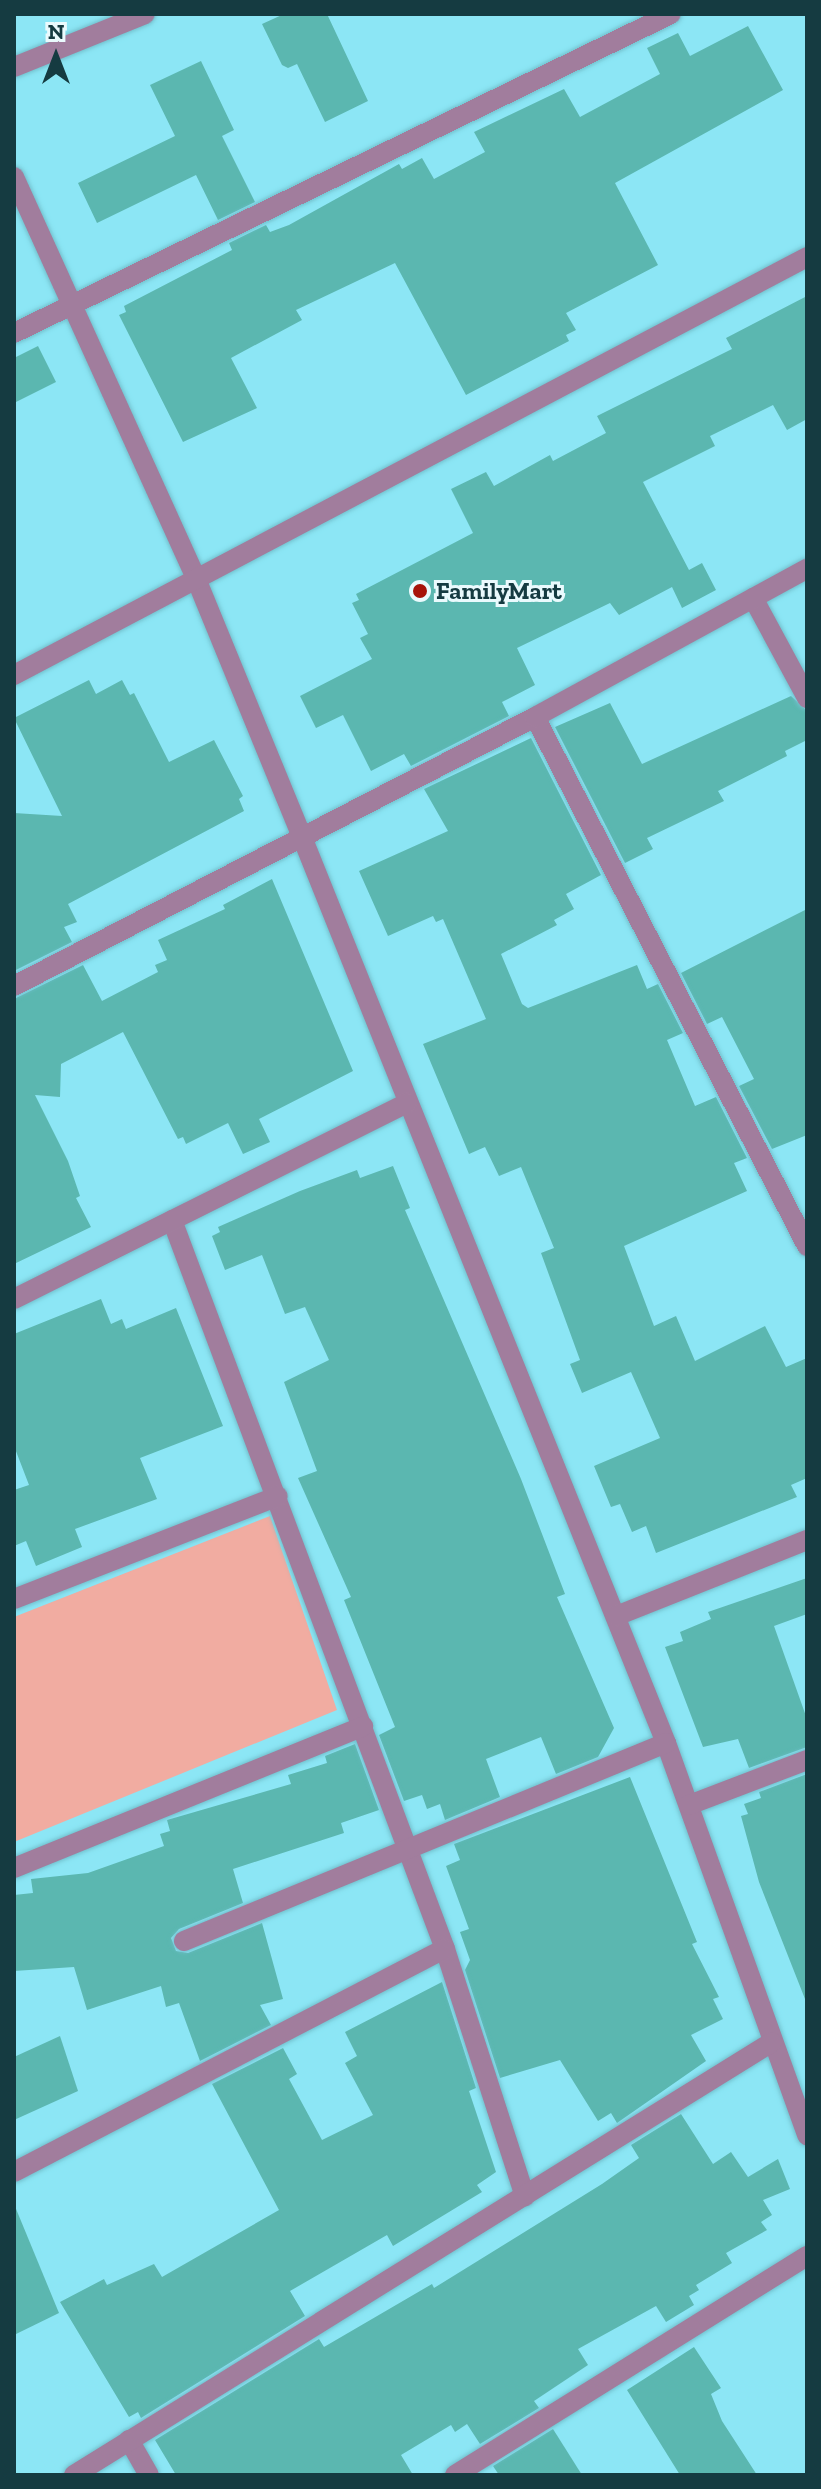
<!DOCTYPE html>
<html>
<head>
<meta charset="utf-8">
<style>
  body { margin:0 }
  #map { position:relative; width:821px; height:2489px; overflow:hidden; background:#8ce6f5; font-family:"Zilla Slab",serif }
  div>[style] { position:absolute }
  .green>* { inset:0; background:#f1aca1 }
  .building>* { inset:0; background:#5bb7b0 }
  .roads { filter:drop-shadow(0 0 2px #72c0cd) drop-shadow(0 0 2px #72c0cd) }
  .minor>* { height:20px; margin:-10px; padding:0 10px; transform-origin:10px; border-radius:10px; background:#a17d9d }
  .dots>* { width:22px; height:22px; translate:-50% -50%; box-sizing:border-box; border:4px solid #eafafd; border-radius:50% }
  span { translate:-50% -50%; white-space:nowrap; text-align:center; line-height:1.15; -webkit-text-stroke:6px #eafafd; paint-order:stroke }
  .poi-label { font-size:24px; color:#153b41; font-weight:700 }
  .left { translate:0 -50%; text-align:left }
  .frame { position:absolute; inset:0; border:16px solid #153b41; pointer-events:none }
  .north { position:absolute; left:16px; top:16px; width:80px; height:80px; -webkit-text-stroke:6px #eafafd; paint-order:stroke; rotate:0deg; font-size:22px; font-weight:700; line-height:32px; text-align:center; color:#153b41 }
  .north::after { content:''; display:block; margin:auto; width:28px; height:36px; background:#153b41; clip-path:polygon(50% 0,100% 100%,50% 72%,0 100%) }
</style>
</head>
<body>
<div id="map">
  <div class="green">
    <i style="clip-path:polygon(270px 1516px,337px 1710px,14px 1842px,14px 1617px)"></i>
  </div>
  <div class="building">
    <i style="clip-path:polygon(284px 14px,327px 14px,368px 101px,325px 122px,297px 64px,288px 68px,282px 65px,262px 24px)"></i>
    <i style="clip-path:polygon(748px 26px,783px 90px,615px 183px,658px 265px,566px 313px,576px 330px,566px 335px,569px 341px,466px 395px,395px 263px,296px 310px,302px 320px,231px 358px,257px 408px,183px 442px,119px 315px,126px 312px,124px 306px,232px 250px,229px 243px,266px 225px,270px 232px,289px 225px,399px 164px,402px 169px,422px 158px,434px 179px,485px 152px,474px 132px,564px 89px,580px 117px,660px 74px,647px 48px,678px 33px,690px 56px)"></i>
    <i style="clip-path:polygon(201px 61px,234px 130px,222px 136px,255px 202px,218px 220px,196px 175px,97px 223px,78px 183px,175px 136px,150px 85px)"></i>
    <i style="clip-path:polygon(807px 296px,807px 419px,787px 430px,773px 405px,710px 436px,715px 446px,643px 482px,689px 570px,702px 563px,716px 590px,682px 608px,672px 587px,619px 615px,610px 603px,517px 648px,535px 685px,502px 702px,509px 716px,411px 766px,404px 754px,371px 771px,343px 715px,316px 728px,300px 696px,372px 659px,360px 638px,368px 634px,352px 603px,359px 600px,356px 594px,473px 533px,451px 489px,486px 472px,494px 486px,550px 455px,553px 461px,606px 433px,597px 416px,732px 349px,726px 338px)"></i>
    <i style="clip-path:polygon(38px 346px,56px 382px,14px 403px,14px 358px)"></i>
    <i style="clip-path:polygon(89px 680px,96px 694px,122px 680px,130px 695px,134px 693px,169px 762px,214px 740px,243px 796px,239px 799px,244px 811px,68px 904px,77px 922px,64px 927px,72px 942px,14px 971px,14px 813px,62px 816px,14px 718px)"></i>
    <i style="clip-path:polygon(791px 696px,807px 711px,807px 740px,785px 751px,787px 756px,718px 791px,724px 801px,647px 838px,653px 849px,625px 863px,555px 727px,610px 703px,642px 764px)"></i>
    <i style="clip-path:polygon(531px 738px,601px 875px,566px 894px,574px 909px,554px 920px,557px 925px,501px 954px,522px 1004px,528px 1008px,637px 965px,647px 989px,658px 984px,683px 1033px,667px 1040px,695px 1106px,716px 1097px,747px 1158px,734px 1163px,747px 1191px,624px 1246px,654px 1326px,676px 1316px,695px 1361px,765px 1326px,786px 1367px,807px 1358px,807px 1478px,791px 1485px,797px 1497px,656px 1553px,646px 1526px,632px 1532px,620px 1504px,611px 1507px,594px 1466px,660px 1438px,631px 1372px,582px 1393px,570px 1364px,580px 1360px,541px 1253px,554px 1248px,521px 1167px,499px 1176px,485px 1147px,469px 1154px,423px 1044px,486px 1019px,443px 919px,436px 922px,433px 916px,388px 936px,359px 871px,448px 831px,424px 789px)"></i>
    <i style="clip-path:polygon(272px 879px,353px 1071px,259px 1119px,270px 1142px,243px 1154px,228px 1123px,186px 1144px,183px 1137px,178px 1139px,123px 1032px,61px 1064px,60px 1097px,35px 1095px,68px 1161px,80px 1196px,76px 1198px,91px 1227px,14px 1264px,14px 999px,83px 965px,102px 1001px,158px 972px,155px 965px,167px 960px,158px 940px,225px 909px,223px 905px)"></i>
    <i style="clip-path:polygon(807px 909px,807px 1135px,772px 1149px,739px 1086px,754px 1079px,722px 1017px,707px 1024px,681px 973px)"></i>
    <i style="clip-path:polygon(393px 1166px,410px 1208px,405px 1210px,521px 1479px,565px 1594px,557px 1597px,614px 1728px,598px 1757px,556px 1774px,541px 1737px,486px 1759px,500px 1797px,445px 1820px,440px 1804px,427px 1809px,422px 1795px,404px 1801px,379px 1735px,395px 1727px,344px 1600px,351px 1597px,298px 1478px,317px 1471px,284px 1382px,329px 1360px,305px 1307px,285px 1314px,262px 1255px,225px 1270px,212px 1236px,220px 1232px,218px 1227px,300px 1191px,357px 1170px,360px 1178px)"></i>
    <i style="clip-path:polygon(101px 1299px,111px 1324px,122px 1319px,126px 1329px,176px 1308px,223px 1426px,140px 1458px,157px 1499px,75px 1529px,82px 1547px,36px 1566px,26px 1541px,14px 1546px,14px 1490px,29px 1485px,14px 1446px,14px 1334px)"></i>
    <i style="clip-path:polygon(807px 1578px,807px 1614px,774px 1626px,807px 1719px,807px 1747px,749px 1768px,738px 1739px,703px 1747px,665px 1647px,683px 1641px,680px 1632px,711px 1619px,708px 1612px)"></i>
    <i style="clip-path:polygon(355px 1744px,379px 1810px,341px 1823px,344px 1833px,233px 1869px,243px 1903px,179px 1929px,171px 1938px,176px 1951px,188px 1953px,262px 1923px,283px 1999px,260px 2005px,271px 2025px,200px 2061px,179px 2003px,166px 2007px,161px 1986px,87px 2010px,74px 1967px,14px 1971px,14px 1895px,33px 1893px,31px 1879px,88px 1873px,164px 1846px,160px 1834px,170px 1831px,167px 1820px,291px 1784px,288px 1775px,327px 1763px,325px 1756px)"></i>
    <i style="clip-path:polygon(807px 1774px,807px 1999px,805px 1999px,759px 1882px,741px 1816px,748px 1814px,744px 1804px,761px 1798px,759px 1792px)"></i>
    <i style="clip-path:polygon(630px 1777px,697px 1942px,692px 1944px,719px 1997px,713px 1999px,723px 2019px,691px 2035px,706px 2061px,617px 2123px,611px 2113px,598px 2121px,560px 2060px,500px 2078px,465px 1970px,470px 1960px,460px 1932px,469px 1929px,446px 1866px,460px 1860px,454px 1844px)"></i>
    <i style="clip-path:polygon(442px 1982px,476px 2088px,469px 2091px,496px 2172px,477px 2185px,482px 2192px,393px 2246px,387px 2235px,290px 2291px,305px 2316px,141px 2418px,138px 2412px,129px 2417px,60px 2302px,104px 2279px,107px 2285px,154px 2264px,162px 2277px,279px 2210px,212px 2084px,283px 2048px,297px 2074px,289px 2079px,322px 2140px,373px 2115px,345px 2063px,357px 2056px,345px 2032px)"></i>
    <i style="clip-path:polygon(60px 2036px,78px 2091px,14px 2120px,14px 2057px)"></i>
    <i style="clip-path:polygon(681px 2114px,713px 2164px,731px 2152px,748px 2177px,778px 2159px,790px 2189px,763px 2200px,772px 2215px,761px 2222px,767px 2230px,726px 2253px,732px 2263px,696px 2285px,699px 2290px,689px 2296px,694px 2305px,666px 2322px,656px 2306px,578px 2349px,588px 2365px,534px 2401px,539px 2408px,480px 2444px,467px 2424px,455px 2432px,451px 2425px,401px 2455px,413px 2475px,176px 2475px,155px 2440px,319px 2339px,324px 2347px,432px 2284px,434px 2288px,602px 2184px,639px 2158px,631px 2145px)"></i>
    <i style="clip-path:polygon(14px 2204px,59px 2313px,14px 2335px)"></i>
    <i style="clip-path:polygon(694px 2347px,721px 2388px,711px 2394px,722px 2421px,757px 2475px,680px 2475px,627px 2390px)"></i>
    <i style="clip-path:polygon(553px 2429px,582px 2475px,499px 2475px,493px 2466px)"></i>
  </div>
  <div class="roads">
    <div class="minor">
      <i style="left:14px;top:67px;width:141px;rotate:-22deg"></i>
      <i style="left:14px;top:177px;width:444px;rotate:65.6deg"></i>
      <i style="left:197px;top:581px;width:277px;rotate:67.7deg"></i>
      <i style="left:302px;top:837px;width:976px;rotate:68.11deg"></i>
      <i style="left:666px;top:1743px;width:417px;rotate:70.2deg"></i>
      <i style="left:14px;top:333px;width:730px;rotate:-25.9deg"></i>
      <i style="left:753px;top:598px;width:114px;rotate:61.6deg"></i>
      <i style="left:14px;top:675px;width:896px;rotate:-27.79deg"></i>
      <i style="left:535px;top:717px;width:595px;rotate:62.79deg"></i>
      <i style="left:14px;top:986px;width:586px;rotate:-27.31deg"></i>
      <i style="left:535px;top:717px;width:310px;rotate:-28.6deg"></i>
      <i style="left:172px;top:1220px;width:778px;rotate:69.47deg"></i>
      <i style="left:445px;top:1949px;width:260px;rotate:72.1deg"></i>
      <i style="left:14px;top:1299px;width:439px;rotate:-26.5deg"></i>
      <i style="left:14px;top:1599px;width:283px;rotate:-21.3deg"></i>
      <i style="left:616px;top:1616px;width:206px;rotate:-21.7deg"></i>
      <i style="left:689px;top:1805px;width:126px;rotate:-20.9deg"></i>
      <i style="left:14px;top:1868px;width:377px;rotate:-22.1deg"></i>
      <i style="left:184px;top:1941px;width:521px;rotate:-22.33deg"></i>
      <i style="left:14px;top:2172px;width:485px;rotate:-27.4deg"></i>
      <i style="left:129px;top:2440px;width:40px;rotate:60.3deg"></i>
      <i style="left:74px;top:2475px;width:821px;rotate:-31.81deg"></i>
      <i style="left:455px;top:2475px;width:415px;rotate:-31.9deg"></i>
    </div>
  </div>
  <div class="dots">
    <i style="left:420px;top:591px;background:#a7130a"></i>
  </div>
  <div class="poi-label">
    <span class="left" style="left:436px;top:591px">FamilyMart</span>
  </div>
  <div class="frame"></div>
  <div class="north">N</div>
</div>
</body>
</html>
